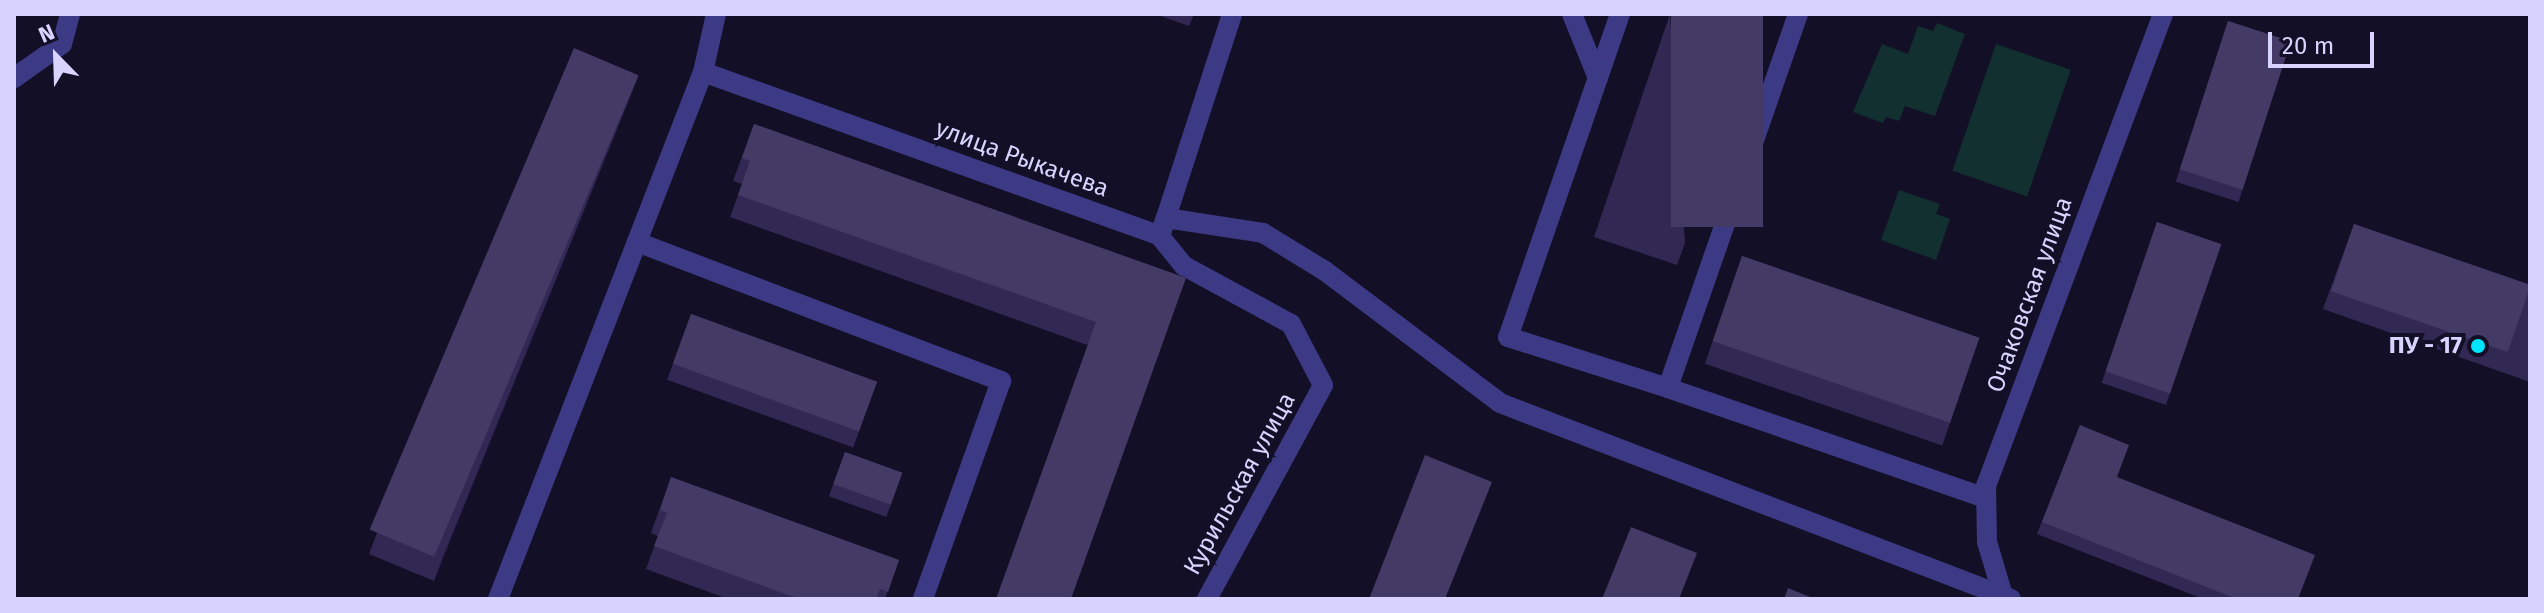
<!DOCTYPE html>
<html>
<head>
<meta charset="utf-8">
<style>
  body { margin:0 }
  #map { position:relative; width:2544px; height:613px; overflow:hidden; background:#130f26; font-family:"Fira Sans",sans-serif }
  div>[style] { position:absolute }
  .green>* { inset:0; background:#12302f; transform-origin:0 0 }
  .minor>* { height:20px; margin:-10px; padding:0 10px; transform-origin:10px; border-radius:10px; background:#3d3a85 }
  .wall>* { inset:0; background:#312854; transform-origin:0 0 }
  .shaded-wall>* { inset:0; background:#1d163a }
  .building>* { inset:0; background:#433a66; transform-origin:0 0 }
  .dots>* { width:22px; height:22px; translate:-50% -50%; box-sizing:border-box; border:4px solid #130f26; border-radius:50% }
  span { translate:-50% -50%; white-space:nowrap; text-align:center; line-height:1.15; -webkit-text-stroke:8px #130f26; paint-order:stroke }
  .street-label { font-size:24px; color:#d9d4ff }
  .poi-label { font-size:24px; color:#d9d4ff; font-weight:700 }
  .right { translate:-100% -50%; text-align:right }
  .frame { position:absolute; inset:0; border:16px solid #d9d4ff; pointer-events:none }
  .north { position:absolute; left:16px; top:16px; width:80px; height:80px; -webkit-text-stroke:6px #130f26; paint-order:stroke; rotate:337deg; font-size:22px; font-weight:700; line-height:32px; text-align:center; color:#d9d4ff }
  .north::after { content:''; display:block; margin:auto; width:28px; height:36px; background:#d9d4ff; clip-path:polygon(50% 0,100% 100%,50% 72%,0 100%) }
  .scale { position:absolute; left:2268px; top:32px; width:106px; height:36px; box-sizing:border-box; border:4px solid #d9d4ff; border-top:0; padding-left:10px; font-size:24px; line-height:28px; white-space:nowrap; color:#d9d4ff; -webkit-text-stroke:6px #130f26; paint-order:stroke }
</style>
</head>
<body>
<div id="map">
  <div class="green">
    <i style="clip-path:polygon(1937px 23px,1965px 34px,1935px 116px,1905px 106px,1899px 121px,1886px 117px,1883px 123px,1853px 112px,1882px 44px,1908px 54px,1918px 26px,1933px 31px)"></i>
    <i style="left:1996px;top:44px;width:79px;height:134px;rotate:19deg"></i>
    <i style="clip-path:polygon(1899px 190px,1940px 204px,1936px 214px,1950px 219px,1936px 260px,1881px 240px)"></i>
  </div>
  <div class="minor">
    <i style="left:716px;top:14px;width:59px;rotate:102.6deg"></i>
    <i style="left:703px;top:72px;width:486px;rotate:19.7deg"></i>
    <i style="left:1160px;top:236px;width:233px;rotate:-72deg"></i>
    <i style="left:1572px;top:14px;width:69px;rotate:67.9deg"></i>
    <i style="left:1620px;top:14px;width:342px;rotate:109.1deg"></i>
    <i style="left:1508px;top:337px;width:168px;rotate:17.7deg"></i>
    <i style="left:1798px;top:14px;width:396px;rotate:109.2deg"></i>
    <i style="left:1668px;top:388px;width:336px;rotate:19.1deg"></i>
    <i style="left:14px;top:78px;width:59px;rotate:-35.3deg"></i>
    <i style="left:62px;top:44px;width:31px;rotate:-75deg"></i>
    <i style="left:637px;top:242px;width:390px;rotate:20.9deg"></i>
    <i style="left:1001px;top:381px;width:232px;rotate:109.7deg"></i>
    <i style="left:498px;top:599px;width:565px;rotate:-68.74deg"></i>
    <i style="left:1207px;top:599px;width:243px;rotate:-61.5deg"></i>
    <i style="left:1323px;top:385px;width:69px;rotate:-117.7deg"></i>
    <i style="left:1291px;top:324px;width:122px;rotate:-151.5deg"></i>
    <i style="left:1184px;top:266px;width:38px;rotate:-129deg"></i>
    <i style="left:1160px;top:236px;width:19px;rotate:-72deg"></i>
    <i style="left:1166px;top:218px;width:98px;rotate:8.8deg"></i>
    <i style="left:1263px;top:233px;width:73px;rotate:31.5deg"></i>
    <i style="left:1325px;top:271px;width:219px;rotate:37deg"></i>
    <i style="left:1500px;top:403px;width:547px;rotate:20.98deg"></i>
    <i style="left:2004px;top:599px;width:59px;rotate:-106.6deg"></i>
    <i style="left:1987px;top:542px;width:56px;rotate:-91deg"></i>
    <i style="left:1986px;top:486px;width:504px;rotate:-69.44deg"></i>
  </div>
  <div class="wall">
    <i style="clip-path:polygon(1155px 14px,1194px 14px,1189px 26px)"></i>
    <i style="clip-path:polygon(1670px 14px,1685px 243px,1677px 265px,1594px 237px)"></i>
    <i style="left:2228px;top:21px;width:66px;height:169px;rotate:18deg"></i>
    <i style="clip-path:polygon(639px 75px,434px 581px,369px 554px,377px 533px)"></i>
    <i style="clip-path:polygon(754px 124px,1186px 278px,1087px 345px,730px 217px,742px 184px,733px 181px)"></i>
    <i style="left:2157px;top:222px;width:68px;height:170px;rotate:19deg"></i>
    <i style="clip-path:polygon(2354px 224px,2530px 286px,2530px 382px,2323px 309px)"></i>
    <i style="left:1742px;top:256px;width:251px;height:114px;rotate:19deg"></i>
    <i style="left:691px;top:314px;width:198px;height:70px;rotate:20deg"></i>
    <i style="clip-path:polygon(2080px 425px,2117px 477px,2298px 599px,2203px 599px,2037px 534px)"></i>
    <i style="left:845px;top:452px;width:61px;height:47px;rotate:20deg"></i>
    <i style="clip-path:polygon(671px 477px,899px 560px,885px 599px,728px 599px,646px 569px,658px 536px,651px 533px)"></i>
  </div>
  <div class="shaded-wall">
    <i style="clip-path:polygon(639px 75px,631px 96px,434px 581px,442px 559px)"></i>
  </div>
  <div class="building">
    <i style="left:1671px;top:14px;width:92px;height:213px"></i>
    <i style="left:2228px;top:21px;width:66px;height:156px;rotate:18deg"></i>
    <i style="left:574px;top:48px;width:70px;height:523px;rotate:23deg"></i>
    <i style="clip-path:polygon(754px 124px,1186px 278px,1071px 599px,996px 599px,1096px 322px,738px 195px,750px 161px,742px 158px)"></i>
    <i style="left:2157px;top:222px;width:68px;height:158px;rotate:19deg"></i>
    <i style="left:2354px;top:224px;width:187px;height:71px;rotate:19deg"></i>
    <i style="left:1742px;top:256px;width:251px;height:90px;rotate:19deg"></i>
    <i style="left:691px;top:314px;width:198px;height:53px;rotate:20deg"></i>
    <i style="clip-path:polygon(2080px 425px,2129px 445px,2117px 477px,2315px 555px,2298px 599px,2237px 599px,2042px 522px)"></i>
    <i style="left:845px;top:452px;width:61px;height:34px;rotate:20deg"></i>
    <i style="clip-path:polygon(1425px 455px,1492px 482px,1445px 599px,1369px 599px)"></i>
    <i style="clip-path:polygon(671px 477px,899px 560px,888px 592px,880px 589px,876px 599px,799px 599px,654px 546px,667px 513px,660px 510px)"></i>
    <i style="clip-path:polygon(1631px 527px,1697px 553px,1679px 599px,1602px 599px)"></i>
    <i style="clip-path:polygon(1788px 588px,1815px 599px,1784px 599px)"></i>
  </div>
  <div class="dots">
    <i style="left:2478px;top:346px;background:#00e5ff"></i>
  </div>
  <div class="street-label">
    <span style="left:1022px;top:159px;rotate:20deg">улица Рыкачева</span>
    <span style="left:2030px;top:295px;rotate:-70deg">Очаковская улица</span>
    <span style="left:1240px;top:484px;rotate:-61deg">Курильская улица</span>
  </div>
  <div class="poi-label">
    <span class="right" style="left:2462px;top:346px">ПУ - 17</span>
  </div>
  <div class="frame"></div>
  <div class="north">N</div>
  <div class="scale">20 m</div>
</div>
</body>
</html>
